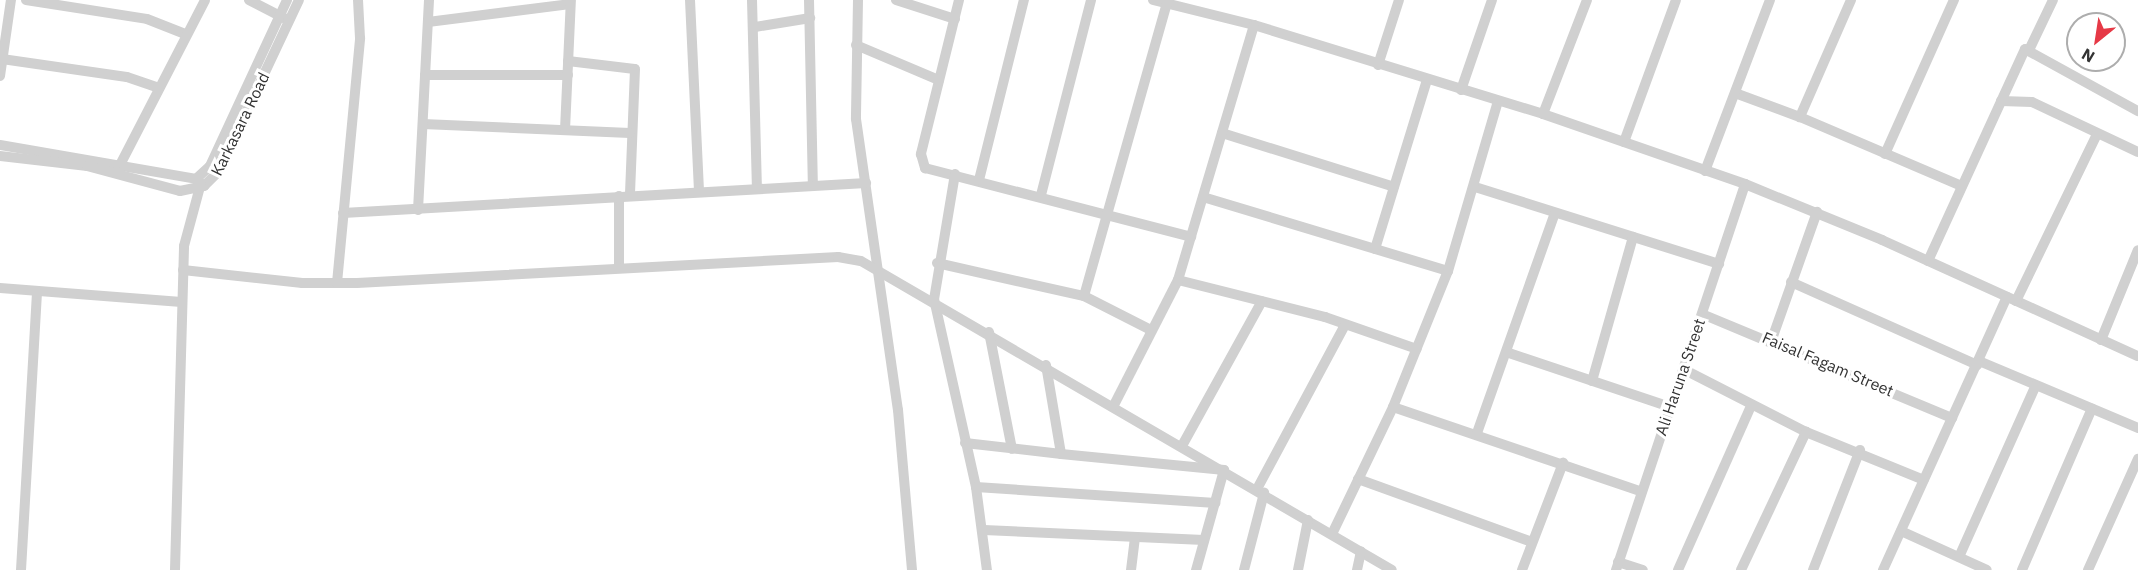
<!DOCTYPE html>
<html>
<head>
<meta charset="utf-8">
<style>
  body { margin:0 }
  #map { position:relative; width:2138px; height:570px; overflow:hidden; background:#fff; font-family:"IBM Plex Sans",sans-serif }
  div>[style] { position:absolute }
  .minor>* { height:10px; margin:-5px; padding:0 5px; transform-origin:5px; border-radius:5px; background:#d0d0d0 }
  span { translate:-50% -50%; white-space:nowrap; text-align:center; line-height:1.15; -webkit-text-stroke:6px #fff; paint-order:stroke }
  .street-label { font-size:16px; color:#333 }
  .north { position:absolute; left:2066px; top:12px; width:60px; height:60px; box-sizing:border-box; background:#fff; border:2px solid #adadad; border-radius:50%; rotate:210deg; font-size:16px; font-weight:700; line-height:24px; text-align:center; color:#333 }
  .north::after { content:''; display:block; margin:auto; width:21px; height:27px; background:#e63946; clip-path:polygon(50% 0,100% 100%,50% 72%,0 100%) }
</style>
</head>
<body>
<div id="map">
  <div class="minor">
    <i style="left:26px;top:0;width:122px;rotate:8.9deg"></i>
    <i style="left:147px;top:19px;width:41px;rotate:21.5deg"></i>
    <i style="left:249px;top:0;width:42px;rotate:27.2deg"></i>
    <i style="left:690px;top:0;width:190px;rotate:87.3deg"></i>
    <i style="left:752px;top:0;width:187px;rotate:88.5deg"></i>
    <i style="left:809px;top:0;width:184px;rotate:88.8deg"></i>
    <i style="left:858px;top:0;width:119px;rotate:91deg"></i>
    <i style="left:856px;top:119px;width:294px;rotate:81.8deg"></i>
    <i style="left:898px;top:410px;width:161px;rotate:85deg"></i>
    <i style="left:896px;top:0;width:62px;rotate:17.9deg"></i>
    <i style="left:959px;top:0;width:159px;rotate:103.9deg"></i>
    <i style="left:921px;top:154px;width:15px;rotate:74deg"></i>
    <i style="left:925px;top:168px;width:275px;rotate:14.5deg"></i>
    <i style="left:1153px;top:0;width:104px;rotate:13.9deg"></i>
    <i style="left:1254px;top:25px;width:302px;rotate:17.1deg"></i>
    <i style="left:1543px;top:114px;width:214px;rotate:19.1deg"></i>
    <i style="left:1745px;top:184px;width:148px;rotate:22.2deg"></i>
    <i style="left:1882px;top:240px;width:281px;rotate:24.4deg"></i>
    <i style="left:1851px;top:0;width:128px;rotate:113.6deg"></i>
    <i style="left:1800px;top:117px;width:176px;rotate:23.1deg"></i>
    <i style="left:428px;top:22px;width:143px;rotate:-7.2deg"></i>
    <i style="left:755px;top:27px;width:56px;rotate:-9.3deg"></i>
    <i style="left:856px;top:45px;width:90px;rotate:22.9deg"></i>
    <i style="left:2030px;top:48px;width:53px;rotate:-64.4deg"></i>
    <i style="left:2px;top:59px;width:126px;rotate:8.2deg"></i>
    <i style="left:127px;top:77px;width:34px;rotate:19deg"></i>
    <i style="left:568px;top:61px;width:67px;rotate:6.8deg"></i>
    <i style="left:635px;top:69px;width:126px;rotate:92.3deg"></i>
    <i style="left:1378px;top:65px;width:68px;rotate:-72.1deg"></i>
    <i style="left:425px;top:75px;width:143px"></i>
    <i style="left:0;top:76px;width:77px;rotate:-81.8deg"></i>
    <i style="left:1461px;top:90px;width:95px;rotate:-71deg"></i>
    <i style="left:1735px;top:93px;width:69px;rotate:20.3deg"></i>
    <i style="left:2001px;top:101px;width:31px;rotate:2deg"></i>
    <i style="left:2032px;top:102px;width:117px;rotate:25.3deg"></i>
    <i style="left:1543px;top:114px;width:122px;rotate:-68.9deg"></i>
    <i style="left:423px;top:124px;width:207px;rotate:2.5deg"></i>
    <i style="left:565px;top:130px;width:130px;rotate:-87.4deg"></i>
    <i style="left:1222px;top:133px;width:180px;rotate:17.4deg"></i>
    <i style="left:1624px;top:142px;width:151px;rotate:-69.9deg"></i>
    <i style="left:0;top:145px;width:199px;rotate:9.8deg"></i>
    <i style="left:196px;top:179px;width:19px;rotate:-43deg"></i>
    <i style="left:210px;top:166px;width:183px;rotate:-65.1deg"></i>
    <i style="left:1885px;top:154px;width:169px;rotate:-65.9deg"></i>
    <i style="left:0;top:156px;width:88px;rotate:6.6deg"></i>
    <i style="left:87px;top:166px;width:96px;rotate:15deg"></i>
    <i style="left:180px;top:191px;width:25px;rotate:-12deg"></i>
    <i style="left:204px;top:186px;width:20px;rotate:-45deg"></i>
    <i style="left:218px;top:172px;width:190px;rotate:-64.8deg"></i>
    <i style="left:121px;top:163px;width:183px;rotate:-62.7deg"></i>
    <i style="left:1705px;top:171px;width:183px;rotate:-69.2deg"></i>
    <i style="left:955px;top:174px;width:127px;rotate:99.5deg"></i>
    <i style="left:934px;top:299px;width:193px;rotate:77.4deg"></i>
    <i style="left:976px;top:487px;width:84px;rotate:82.5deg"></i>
    <i style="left:979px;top:180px;width:186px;rotate:-76deg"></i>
    <i style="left:1475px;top:187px;width:256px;rotate:17.5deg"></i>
    <i style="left:1041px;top:195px;width:201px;rotate:-75.6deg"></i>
    <i style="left:619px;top:196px;width:70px;rotate:90deg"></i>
    <i style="left:1203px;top:197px;width:256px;rotate:16.8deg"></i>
    <i style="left:418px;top:210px;width:210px;rotate:-87deg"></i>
    <i style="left:343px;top:213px;width:524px;rotate:-3.28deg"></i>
    <i style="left:1375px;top:249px;width:177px;rotate:-72.9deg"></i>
    <i style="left:1928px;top:261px;width:233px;rotate:-65.4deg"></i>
    <i style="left:2025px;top:49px;width:129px;rotate:28.8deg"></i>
    <i style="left:937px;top:263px;width:151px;rotate:12.7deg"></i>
    <i style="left:1084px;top:296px;width:75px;rotate:26.9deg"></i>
    <i style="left:183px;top:270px;width:120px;rotate:6.2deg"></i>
    <i style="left:302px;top:283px;width:55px"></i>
    <i style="left:357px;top:283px;width:482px;rotate:-3.1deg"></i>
    <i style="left:838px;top:257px;width:23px;rotate:10deg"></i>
    <i style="left:861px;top:261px;width:614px;rotate:30.2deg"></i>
    <i style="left:1178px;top:280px;width:152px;rotate:14.1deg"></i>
    <i style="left:1325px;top:317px;width:97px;rotate:19.2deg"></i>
    <i style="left:1791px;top:282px;width:204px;rotate:24deg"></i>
    <i style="left:337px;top:283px;width:246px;rotate:-84.6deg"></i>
    <i style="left:360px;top:38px;width:38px;rotate:-93deg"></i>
    <i style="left:0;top:288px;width:182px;rotate:4.4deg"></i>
    <i style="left:1084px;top:296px;width:305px;rotate:-74.2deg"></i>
    <i style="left:2016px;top:301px;width:186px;rotate:-64.1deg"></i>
    <i style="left:1702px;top:314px;width:271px;rotate:22.6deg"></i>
    <i style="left:989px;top:332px;width:119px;rotate:78.9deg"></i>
    <i style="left:1772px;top:339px;width:135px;rotate:-70.5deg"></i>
    <i style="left:2101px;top:340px;width:97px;rotate:-67.7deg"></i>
    <i style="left:1509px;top:353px;width:170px;rotate:18.5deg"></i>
    <i style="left:1979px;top:361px;width:173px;rotate:22.8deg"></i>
    <i style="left:1046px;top:365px;width:90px;rotate:80.4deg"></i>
    <i style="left:1061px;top:454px;width:164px;rotate:5.6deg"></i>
    <i style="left:1224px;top:470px;width:104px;rotate:105.6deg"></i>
    <i style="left:1683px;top:369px;width:138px;rotate:27.1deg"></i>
    <i style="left:1806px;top:432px;width:127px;rotate:22.1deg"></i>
    <i style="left:1592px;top:381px;width:150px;rotate:-74.1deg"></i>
    <i style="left:1114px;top:405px;width:140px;rotate:-62.9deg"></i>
    <i style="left:1178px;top:280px;width:266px;rotate:-73.4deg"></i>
    <i style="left:1393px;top:407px;width:261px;rotate:18.8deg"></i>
    <i style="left:1477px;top:433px;width:233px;rotate:-70.5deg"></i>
    <i style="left:965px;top:443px;width:97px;rotate:6.5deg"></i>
    <i style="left:1183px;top:444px;width:163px;rotate:-61.1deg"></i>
    <i style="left:1358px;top:479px;width:185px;rotate:19.9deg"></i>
    <i style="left:976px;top:487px;width:240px;rotate:3.8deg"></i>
    <i style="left:1257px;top:489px;width:186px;rotate:-61.8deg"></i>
    <i style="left:984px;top:530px;width:220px;rotate:2.6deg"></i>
    <i style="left:1901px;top:531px;width:94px;rotate:24.4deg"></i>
    <i style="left:1332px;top:534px;width:141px;rotate:-64.3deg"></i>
    <i style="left:1393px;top:407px;width:147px;rotate:-68deg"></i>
    <i style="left:1448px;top:271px;width:177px;rotate:-73.6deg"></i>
    <i style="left:1959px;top:557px;width:188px;rotate:-65.9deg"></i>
    <i style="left:1618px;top:562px;width:26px;rotate:18deg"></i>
    <i style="left:21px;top:570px;width:278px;rotate:-86.7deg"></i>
    <i style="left:175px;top:570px;width:324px;rotate:-88.4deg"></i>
    <i style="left:184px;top:246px;width:65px;rotate:-74.9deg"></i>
    <i style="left:1131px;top:570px;width:33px;rotate:-83deg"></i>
    <i style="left:1244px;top:570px;width:80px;rotate:-75.4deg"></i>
    <i style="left:1298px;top:570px;width:51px;rotate:-78.7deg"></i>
    <i style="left:1357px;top:570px;width:19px;rotate:-78deg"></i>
    <i style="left:1522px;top:570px;width:115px;rotate:-69deg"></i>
    <i style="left:1616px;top:570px;width:407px;rotate:-71.5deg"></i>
    <i style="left:1678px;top:570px;width:180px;rotate:-66deg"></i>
    <i style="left:1741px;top:570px;width:153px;rotate:-64.8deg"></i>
    <i style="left:1813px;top:570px;width:129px;rotate:-68.6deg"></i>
    <i style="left:1883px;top:570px;width:300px;rotate:-65.6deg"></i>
    <i style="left:2022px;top:570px;width:176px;rotate:-66.6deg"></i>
    <i style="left:2088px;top:570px;width:122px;rotate:-65.8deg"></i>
  </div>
  <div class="street-label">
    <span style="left:240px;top:124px;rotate:-64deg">Karkasara Road</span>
    <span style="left:1828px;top:364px;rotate:23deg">Faisal Fagam Street</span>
    <span style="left:1680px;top:377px;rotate:-71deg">Ali Haruna Street</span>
  </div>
  <div class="north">N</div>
</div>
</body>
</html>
